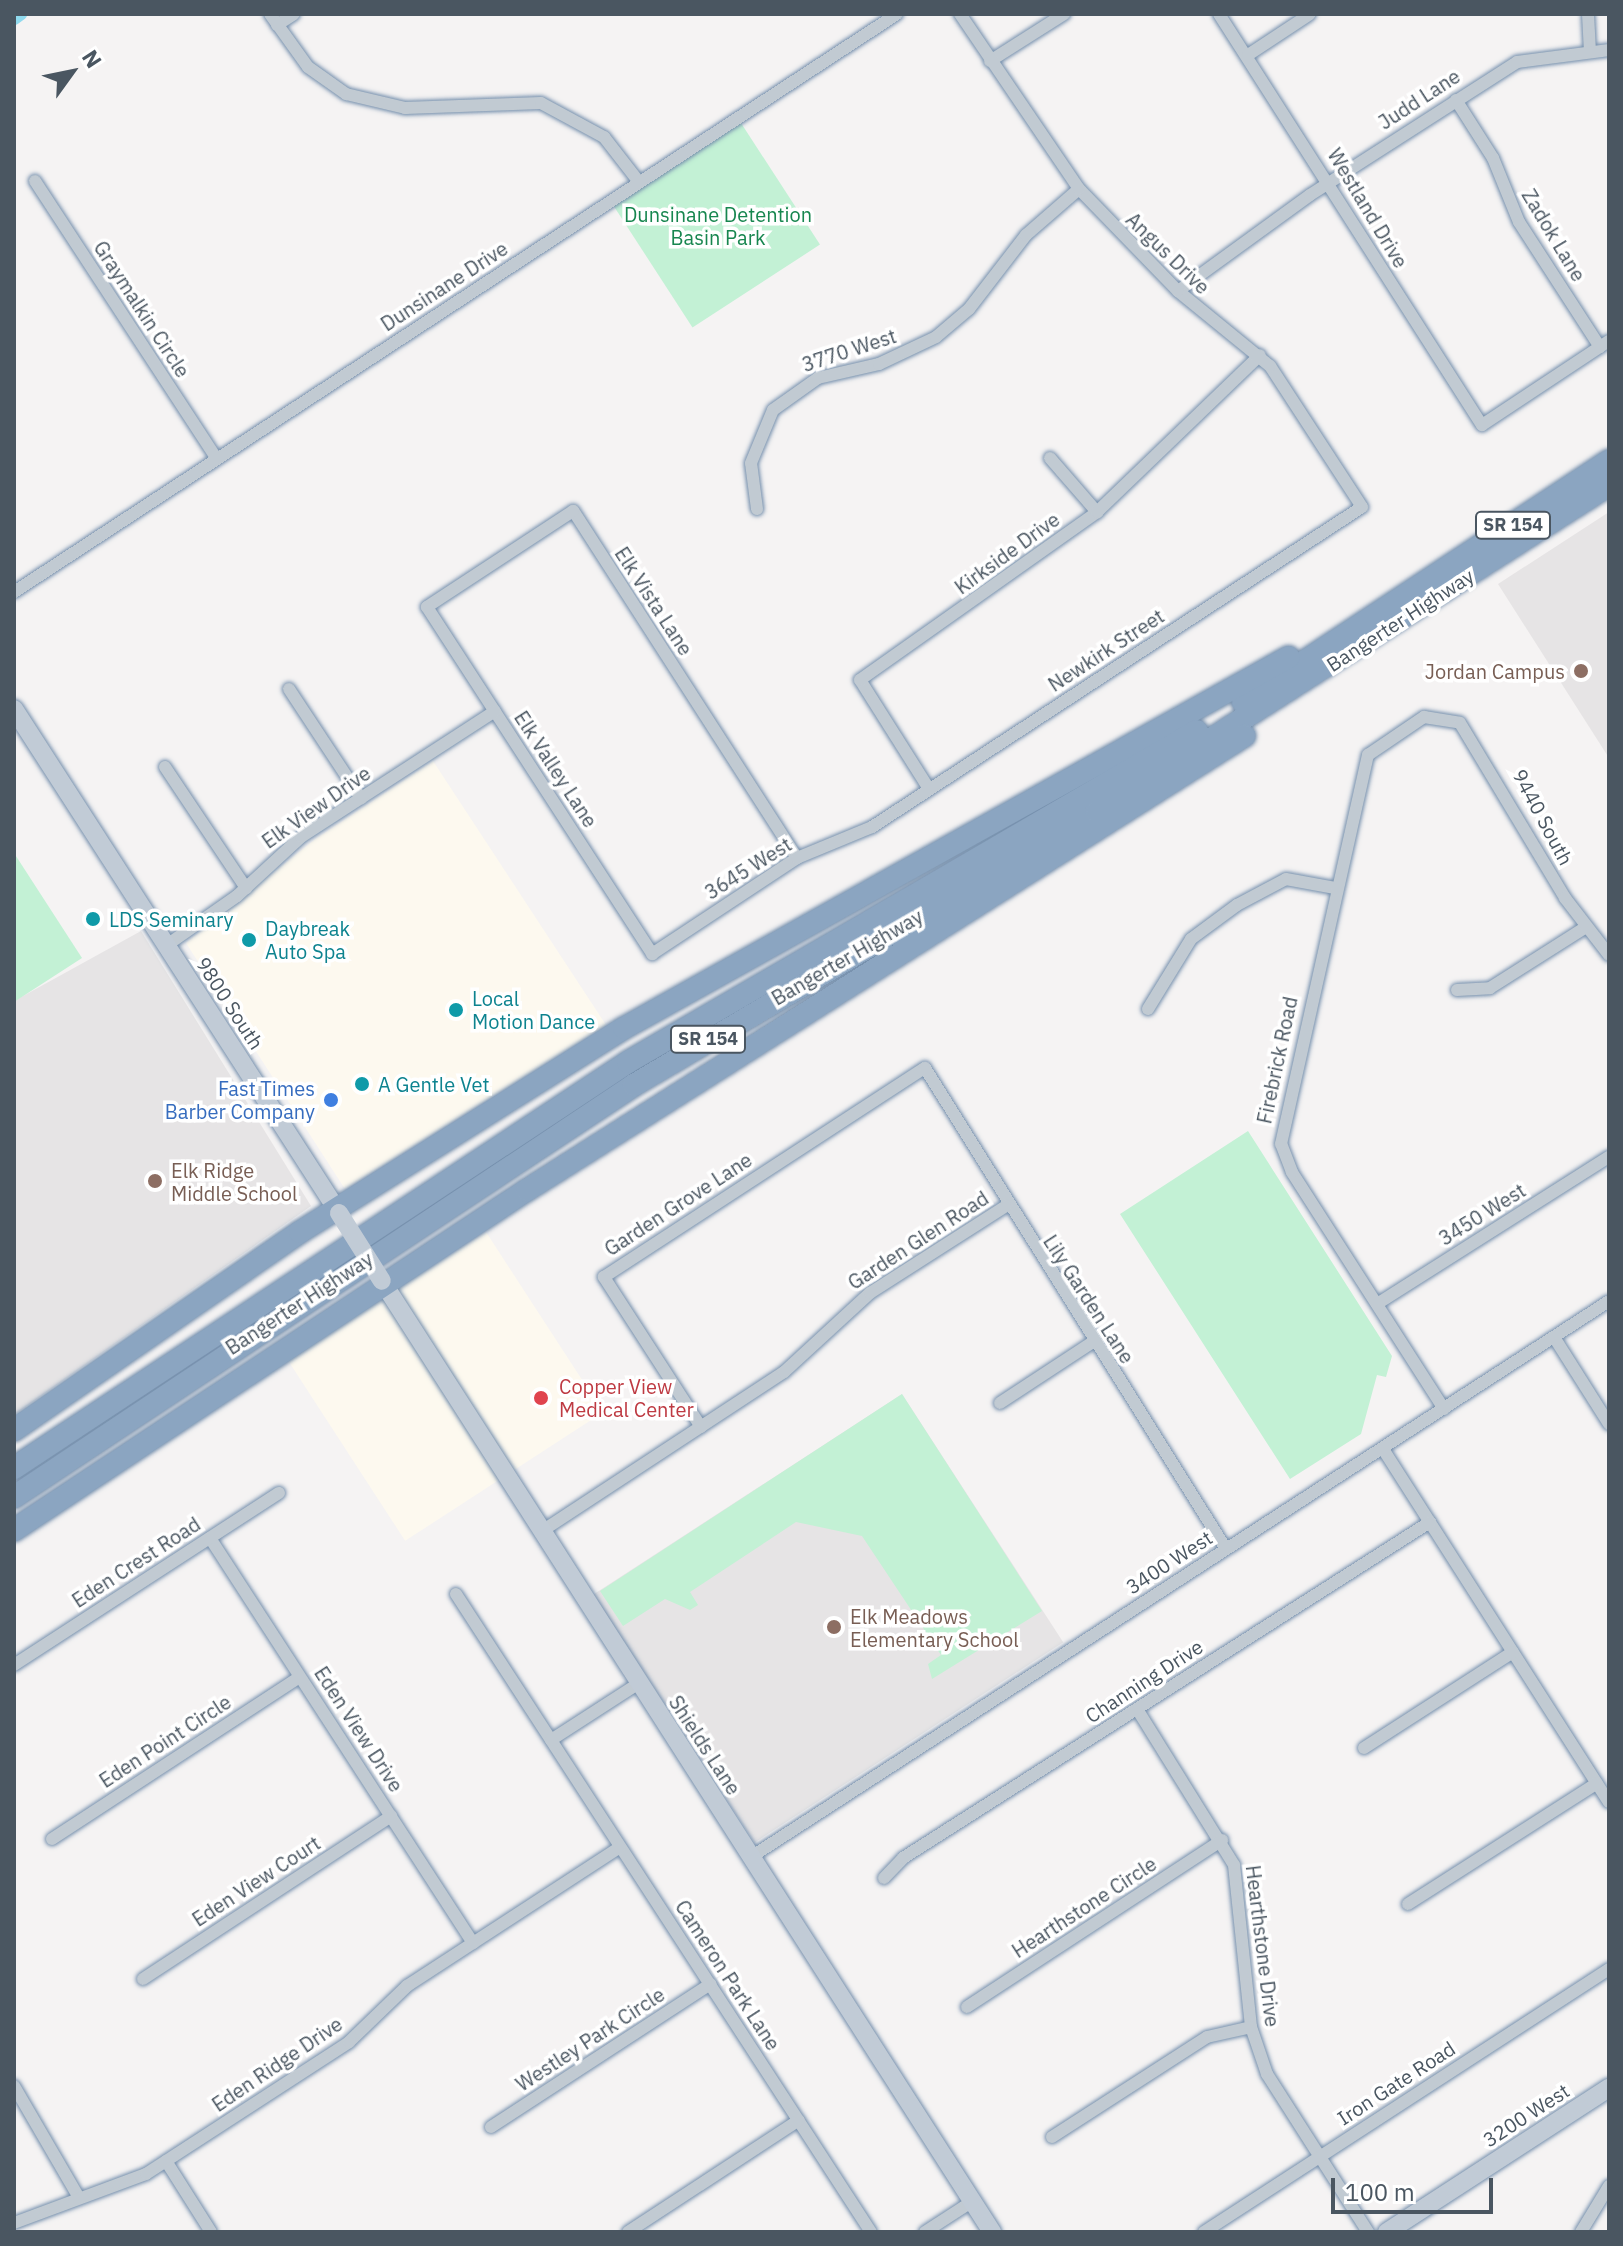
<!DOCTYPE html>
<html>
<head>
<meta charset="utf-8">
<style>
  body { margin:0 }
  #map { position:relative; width:1623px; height:2246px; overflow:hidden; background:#f5f3f3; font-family:"IBM Plex Sans",sans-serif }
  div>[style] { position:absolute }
  .commercial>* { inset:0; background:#fdf9ef; transform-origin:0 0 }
  .education>* { inset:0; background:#e6e4e5; transform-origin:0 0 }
  .green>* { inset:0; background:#c3f1d5; transform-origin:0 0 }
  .canal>* { height:11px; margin:-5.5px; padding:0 5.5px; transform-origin:5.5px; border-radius:5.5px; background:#90daee }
  .roads { filter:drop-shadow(0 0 2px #7690ad) drop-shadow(0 0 2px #7690ad) }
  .street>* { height:12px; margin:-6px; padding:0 6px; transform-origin:6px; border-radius:6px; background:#c1cad2 }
  .secondary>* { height:18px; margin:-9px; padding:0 9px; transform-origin:9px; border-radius:9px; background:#c1cbd6 }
  .highway>* { height:22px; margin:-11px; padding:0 11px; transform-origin:11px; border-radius:11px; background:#8ba5c1 }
  .secondary-bridge>* { height:18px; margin:-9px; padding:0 9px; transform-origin:9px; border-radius:9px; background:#c1cbd6 }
  .dots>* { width:22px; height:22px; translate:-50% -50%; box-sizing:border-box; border:4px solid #fff; border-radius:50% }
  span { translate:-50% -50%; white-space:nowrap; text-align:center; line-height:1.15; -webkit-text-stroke:7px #fff; paint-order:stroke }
  .shield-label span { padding:2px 6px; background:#fff; border:2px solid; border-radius:6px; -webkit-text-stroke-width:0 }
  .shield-label { font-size:18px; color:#4a5661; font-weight:700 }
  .street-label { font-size:20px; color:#4a5661 }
  .park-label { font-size:20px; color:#17864f }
  .education-label { font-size:20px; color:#785e54 }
  .right { translate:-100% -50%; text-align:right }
  .left { translate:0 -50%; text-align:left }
  .culture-label { font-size:20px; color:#0d838f }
  .shop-label { font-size:20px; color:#366cbe }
  .health-label { font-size:20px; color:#be3a42 }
  .frame { position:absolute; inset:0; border:16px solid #4a5661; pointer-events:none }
  .north { position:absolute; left:32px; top:32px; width:80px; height:80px; -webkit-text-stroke:6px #fff; paint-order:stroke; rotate:57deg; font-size:22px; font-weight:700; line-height:32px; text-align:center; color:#4a5661 }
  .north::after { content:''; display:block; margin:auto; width:28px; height:36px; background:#4a5661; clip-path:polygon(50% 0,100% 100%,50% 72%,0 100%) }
  .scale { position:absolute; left:1331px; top:2178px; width:162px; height:36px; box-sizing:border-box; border:4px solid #4a5661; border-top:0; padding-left:10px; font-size:24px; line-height:28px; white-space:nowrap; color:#4a5661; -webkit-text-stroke:6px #fff; paint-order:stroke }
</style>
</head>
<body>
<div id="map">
  <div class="commercial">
    <i style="clip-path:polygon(433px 761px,606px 1025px,345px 1189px,186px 943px,314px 840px)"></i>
    <i style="left:486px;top:1232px;width:215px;height:236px;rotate:57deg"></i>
  </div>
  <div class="education">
    <i style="clip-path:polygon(1609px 512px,1609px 758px,1498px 584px)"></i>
    <i style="clip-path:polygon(141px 931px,311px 1206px,14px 1415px,14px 1001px)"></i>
    <i style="left:902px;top:1394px;width:296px;height:368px;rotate:57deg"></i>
  </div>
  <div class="green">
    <i style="left:741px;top:123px;width:145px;height:152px;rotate:57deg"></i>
    <i style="clip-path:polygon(14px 853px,82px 958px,14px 1002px)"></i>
    <i style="clip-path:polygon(1248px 1131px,1392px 1356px,1386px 1377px,1377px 1375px,1361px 1434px,1290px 1479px,1120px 1214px)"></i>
    <i style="clip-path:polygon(902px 1394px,1042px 1611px,932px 1679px,928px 1664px,941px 1655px,862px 1536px,796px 1522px,690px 1592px,698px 1605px,690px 1610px,665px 1599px,623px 1626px,600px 1591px)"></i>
  </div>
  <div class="canal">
    <i style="left:14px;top:19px;width:9px;rotate:-36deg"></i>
  </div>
  <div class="roads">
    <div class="street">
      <i style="left:270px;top:14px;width:65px;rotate:54.4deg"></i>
      <i style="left:308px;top:67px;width:47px;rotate:35.4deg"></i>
      <i style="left:346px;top:94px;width:61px;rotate:13.3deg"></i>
      <i style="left:405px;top:108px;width:136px;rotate:-2.1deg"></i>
      <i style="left:541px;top:103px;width:72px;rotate:28.4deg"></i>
      <i style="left:604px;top:137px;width:57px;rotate:52.1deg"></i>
      <i style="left:1219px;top:14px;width:488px;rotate:57.4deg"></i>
      <i style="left:1482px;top:425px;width:152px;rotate:-33.5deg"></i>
      <i style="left:1588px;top:14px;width:37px;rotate:87deg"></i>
      <i style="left:277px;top:25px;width:20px;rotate:-33deg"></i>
      <i style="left:1248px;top:55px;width:74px;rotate:-33.5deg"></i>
      <i style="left:990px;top:61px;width:88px;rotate:-32.4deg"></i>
      <i style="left:1456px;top:100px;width:69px;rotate:57.5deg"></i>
      <i style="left:1493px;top:158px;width:69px;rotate:67.9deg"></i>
      <i style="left:1519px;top:222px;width:149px;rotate:57.1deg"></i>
      <i style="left:35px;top:181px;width:331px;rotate:56.8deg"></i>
      <i style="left:1178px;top:291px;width:163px;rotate:-36deg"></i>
      <i style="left:1310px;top:195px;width:246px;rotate:-32.7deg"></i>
      <i style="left:1517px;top:62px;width:93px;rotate:-7.4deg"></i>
      <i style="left:1050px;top:458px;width:72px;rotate:49deg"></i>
      <i style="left:757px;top:509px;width:46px;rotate:-97.4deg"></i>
      <i style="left:751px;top:463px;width:57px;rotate:-67.5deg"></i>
      <i style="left:773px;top:410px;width:55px;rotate:-35.4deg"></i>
      <i style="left:818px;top:378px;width:63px;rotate:-12.9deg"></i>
      <i style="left:879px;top:364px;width:63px;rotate:-25.3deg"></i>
      <i style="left:936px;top:337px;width:43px;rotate:-40.3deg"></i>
      <i style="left:969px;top:309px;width:93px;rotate:-52.4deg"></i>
      <i style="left:1026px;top:235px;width:70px;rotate:-41deg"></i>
      <i style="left:14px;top:592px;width:1055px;rotate:-33.21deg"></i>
      <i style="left:289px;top:689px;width:131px;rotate:56.6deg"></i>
      <i style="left:165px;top:767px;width:146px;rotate:56.2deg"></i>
      <i style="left:929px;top:789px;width:129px;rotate:-122.3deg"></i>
      <i style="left:860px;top:680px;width:291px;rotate:-35.3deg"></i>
      <i style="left:1097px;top:512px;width:226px;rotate:-43.9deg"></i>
      <i style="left:797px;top:858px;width:413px;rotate:-122.8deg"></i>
      <i style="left:573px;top:511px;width:175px;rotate:146.7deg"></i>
      <i style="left:427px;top:607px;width:414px;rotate:57deg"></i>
      <i style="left:652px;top:954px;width:174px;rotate:-33.5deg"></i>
      <i style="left:797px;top:858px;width:81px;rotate:-22.5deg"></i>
      <i style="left:872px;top:827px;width:585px;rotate:-33.15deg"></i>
      <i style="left:1362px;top:507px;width:168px;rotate:-123.1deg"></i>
      <i style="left:1270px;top:366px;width:119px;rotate:-140.8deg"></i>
      <i style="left:1178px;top:291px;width:142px;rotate:-134.1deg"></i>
      <i style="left:1079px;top:189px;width:212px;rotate:-124.2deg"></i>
      <i style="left:167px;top:945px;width:85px;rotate:-35deg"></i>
      <i style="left:237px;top:896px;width:87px;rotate:-42.7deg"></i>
      <i style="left:301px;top:837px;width:231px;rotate:-33deg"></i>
      <i style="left:1457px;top:990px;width:33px;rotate:-3deg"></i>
      <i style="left:1490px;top:988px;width:114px;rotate:-32.4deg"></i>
      <i style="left:1148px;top:1009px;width:82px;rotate:-58.4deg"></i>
      <i style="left:1191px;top:939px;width:57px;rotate:-36.5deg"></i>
      <i style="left:1237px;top:905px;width:55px;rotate:-28deg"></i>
      <i style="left:1286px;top:879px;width:50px;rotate:10.4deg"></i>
      <i style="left:1377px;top:1304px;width:275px;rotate:-32.4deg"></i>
      <i style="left:1554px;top:1337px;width:103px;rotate:57.7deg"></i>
      <i style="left:1000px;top:1403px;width:111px;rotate:-33.3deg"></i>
      <i style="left:1444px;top:1409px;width:282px;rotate:-122.7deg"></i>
      <i style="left:1292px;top:1172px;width:30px;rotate:-111deg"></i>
      <i style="left:1281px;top:1144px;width:399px;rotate:-77.4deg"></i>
      <i style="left:1368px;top:755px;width:68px;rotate:-34.2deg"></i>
      <i style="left:1424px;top:717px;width:36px;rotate:9deg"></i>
      <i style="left:1460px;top:723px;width:204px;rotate:59deg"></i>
      <i style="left:1565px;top:898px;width:72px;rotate:52.3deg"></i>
      <i style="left:701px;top:1427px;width:179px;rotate:-122.9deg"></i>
      <i style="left:604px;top:1277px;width:383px;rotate:-33.1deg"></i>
      <i style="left:925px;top:1068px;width:567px;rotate:57.96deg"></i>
      <i style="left:1383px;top:1449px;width:419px;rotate:57.4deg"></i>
      <i style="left:542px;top:1531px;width:290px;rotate:-33.3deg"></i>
      <i style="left:784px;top:1372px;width:117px;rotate:-42.6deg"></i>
      <i style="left:870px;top:1293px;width:161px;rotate:-32.6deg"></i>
      <i style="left:210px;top:1538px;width:483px;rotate:57deg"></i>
      <i style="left:456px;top:1594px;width:761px;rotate:56.96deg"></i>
      <i style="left:14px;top:1665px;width:316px;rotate:-33deg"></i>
      <i style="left:1137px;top:1709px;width:184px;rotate:58.1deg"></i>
      <i style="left:1234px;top:1865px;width:163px;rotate:84deg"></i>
      <i style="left:1251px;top:2027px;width:50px;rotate:71.2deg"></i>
      <i style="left:1267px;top:2074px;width:188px;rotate:57.4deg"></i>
      <i style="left:551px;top:1740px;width:105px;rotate:-32.9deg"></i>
      <i style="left:1364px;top:1748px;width:177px;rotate:-32.8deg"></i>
      <i style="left:52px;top:1839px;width:296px;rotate:-33.2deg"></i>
      <i style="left:751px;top:1857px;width:1022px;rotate:-32.94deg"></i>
      <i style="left:884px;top:1878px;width:28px;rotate:-46deg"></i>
      <i style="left:903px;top:1858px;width:625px;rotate:-32.52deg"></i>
      <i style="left:1408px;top:1904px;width:224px;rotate:-32.6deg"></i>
      <i style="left:143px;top:1979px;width:297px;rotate:-33.3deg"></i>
      <i style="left:967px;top:2007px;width:305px;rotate:-33.2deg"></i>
      <i style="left:14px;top:2086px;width:127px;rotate:59.8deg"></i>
      <i style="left:491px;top:2127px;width:262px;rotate:-33.1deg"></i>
      <i style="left:1052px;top:2137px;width:184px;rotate:-32.8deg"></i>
      <i style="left:1207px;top:2037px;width:45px;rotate:-12.8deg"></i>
      <i style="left:166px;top:2161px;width:84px;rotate:57.6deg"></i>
      <i style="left:14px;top:2223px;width:141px;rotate:-20.4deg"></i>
      <i style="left:146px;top:2174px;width:242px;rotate:-33deg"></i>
      <i style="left:349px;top:2042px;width:81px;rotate:-44deg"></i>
      <i style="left:407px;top:1986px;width:254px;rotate:-33.1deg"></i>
      <i style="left:628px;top:2232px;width:204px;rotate:-33.2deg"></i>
      <i style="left:925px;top:2232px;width:57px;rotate:-32.9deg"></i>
      <i style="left:1204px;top:2232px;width:483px;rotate:-33deg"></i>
      <i style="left:1581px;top:2232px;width:54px;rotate:-58.7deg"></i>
    </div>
    <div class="secondary">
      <i style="left:14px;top:709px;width:600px;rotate:57.18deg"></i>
      <i style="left:382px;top:1281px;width:1130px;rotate:57.32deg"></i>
      <i style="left:1387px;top:2232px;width:265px;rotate:-33deg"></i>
    </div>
    <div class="highway">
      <i style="left:1243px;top:702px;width:438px;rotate:-33.4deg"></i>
      <i style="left:14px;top:1430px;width:348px;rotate:-34.7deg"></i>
      <i style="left:300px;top:1232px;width:383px;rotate:-32.2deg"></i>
      <i style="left:624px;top:1028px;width:761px;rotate:-29.16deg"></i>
      <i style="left:14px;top:1468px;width:736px;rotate:-33.47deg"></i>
      <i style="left:628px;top:1062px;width:658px;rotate:-30.19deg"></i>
      <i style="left:14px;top:1497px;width:744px;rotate:-33.6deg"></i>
      <i style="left:634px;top:1085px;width:537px;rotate:-30.52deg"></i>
      <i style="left:1097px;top:812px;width:608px;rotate:-32.57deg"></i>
      <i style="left:14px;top:1530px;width:615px;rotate:-33.54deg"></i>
      <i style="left:527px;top:1190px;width:849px;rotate:-32.34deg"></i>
    </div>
  </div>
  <div class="secondary-bridge">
    <i style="left:339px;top:1213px;width:80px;rotate:57.7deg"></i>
  </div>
  <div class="dots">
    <i style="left:1581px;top:671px;background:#8d6e63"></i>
    <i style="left:93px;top:919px;background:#0f9aa8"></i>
    <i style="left:249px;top:940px;background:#0f9aa8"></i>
    <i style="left:456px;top:1010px;background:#0f9aa8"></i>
    <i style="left:362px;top:1084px;background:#0f9aa8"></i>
    <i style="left:331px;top:1100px;background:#3f7fe0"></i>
    <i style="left:155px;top:1181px;background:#8d6e63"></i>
    <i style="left:541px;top:1398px;background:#e0444e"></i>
    <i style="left:834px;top:1627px;background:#8d6e63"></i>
  </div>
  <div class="shield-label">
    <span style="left:1513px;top:525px">SR 154</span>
    <span style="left:708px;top:1039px">SR 154</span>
  </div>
  <div class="street-label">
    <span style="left:1419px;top:99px;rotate:-33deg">Judd Lane</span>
    <span style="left:1368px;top:208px;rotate:59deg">Westland Drive</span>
    <span style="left:1554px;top:235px;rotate:59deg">Zadok Lane</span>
    <span style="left:1168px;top:253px;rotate:44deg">Angus Drive</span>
    <span style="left:444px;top:286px;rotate:-33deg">Dunsinane Drive</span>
    <span style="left:142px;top:309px;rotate:57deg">Graymalkin Circle</span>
    <span style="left:849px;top:350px;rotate:-18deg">3770 West</span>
    <span style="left:1007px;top:553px;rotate:-36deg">Kirkside Drive</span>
    <span style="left:654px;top:601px;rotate:57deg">Elk Vista Lane</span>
    <span style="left:1400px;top:620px;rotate:-33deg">Bangerter Highway</span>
    <span style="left:1106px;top:650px;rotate:-33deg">Newkirk Street</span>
    <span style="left:556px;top:769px;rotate:57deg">Elk Valley Lane</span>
    <span style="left:316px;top:807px;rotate:-35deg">Elk View Drive</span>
    <span style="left:1543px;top:817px;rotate:62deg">9440 South</span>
    <span style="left:748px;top:868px;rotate:-32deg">3645 West</span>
    <span style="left:847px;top:957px;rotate:-30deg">Bangerter Highway</span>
    <span style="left:230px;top:1003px;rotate:57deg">9800 South</span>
    <span style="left:1277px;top:1060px;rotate:-78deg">Firebrick Road</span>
    <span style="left:678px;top:1204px;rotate:-33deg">Garden Grove Lane</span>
    <span style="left:1482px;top:1214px;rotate:-32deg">3450 West</span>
    <span style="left:918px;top:1240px;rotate:-33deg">Garden Glen Road</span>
    <span style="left:1089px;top:1299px;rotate:57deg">Lily Garden Lane</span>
    <span style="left:299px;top:1303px;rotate:-33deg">Bangerter Highway</span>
    <span style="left:136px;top:1562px;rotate:-33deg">Eden Crest Road</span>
    <span style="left:1169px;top:1562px;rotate:-33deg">3400 West</span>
    <span style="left:1144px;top:1681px;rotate:-33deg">Channing Drive</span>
    <span style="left:359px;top:1729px;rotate:57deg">Eden View Drive</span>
    <span style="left:165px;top:1741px;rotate:-33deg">Eden Point Circle</span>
    <span style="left:705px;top:1745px;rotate:57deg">Shields Lane</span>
    <span style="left:256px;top:1881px;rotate:-33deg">Eden View Court</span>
    <span style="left:1084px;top:1907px;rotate:-33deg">Hearthstone Circle</span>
    <span style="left:1263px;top:1946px;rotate:83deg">Hearthstone Drive</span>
    <span style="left:728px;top:1975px;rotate:57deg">Cameron Park Lane</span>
    <span style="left:590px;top:2039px;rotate:-33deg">Westley Park Circle</span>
    <span style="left:277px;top:2064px;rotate:-34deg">Eden Ridge Drive</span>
    <span style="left:1396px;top:2083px;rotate:-33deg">Iron Gate Road</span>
    <span style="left:1526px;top:2115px;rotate:-33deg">3200 West</span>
  </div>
  <div class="park-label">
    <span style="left:718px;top:226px">Dunsinane Detention<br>Basin Park</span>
  </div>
  <div class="education-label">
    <span class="right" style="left:1565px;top:671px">Jordan Campus</span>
    <span class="left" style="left:171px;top:1182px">Elk Ridge<br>Middle School</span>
    <span class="left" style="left:850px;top:1628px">Elk Meadows<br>Elementary School</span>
  </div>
  <div class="culture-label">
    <span class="left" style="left:109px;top:919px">LDS Seminary</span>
    <span class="left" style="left:265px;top:940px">Daybreak<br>Auto Spa</span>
    <span class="left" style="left:472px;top:1010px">Local<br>Motion Dance</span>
    <span class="left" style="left:378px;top:1084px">A Gentle Vet</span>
  </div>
  <div class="shop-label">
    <span class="right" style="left:315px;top:1100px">Fast Times<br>Barber Company</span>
  </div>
  <div class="health-label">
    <span class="left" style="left:559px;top:1398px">Copper View<br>Medical Center</span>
  </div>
  <div class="frame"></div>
  <div class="north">N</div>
  <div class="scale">100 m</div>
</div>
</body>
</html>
